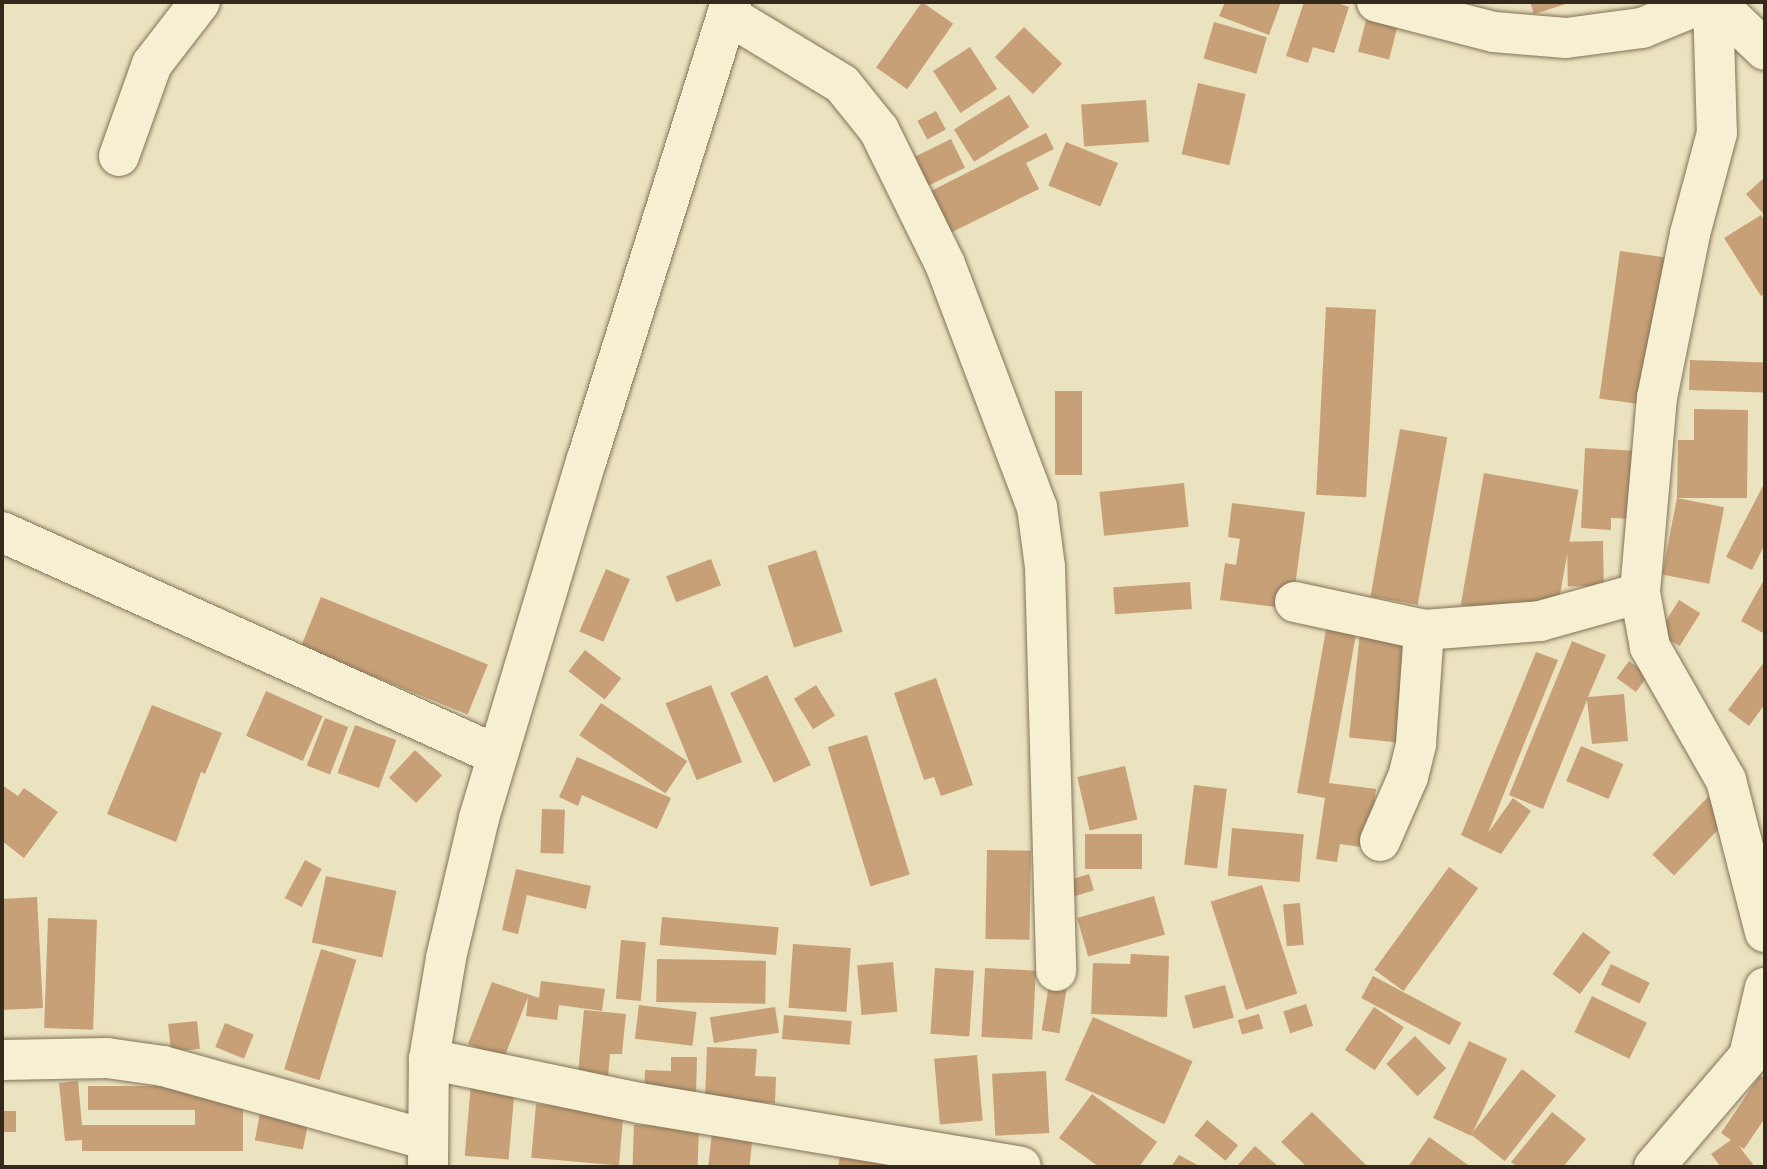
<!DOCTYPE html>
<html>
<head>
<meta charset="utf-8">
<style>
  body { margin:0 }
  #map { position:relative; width:1767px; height:1169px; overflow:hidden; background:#ebe2bf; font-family:"Roboto Serif",serif }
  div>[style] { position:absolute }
  .building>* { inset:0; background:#c7a077; transform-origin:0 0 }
  .roads { filter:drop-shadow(0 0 2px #827359) drop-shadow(0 0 2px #827359) }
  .minor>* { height:40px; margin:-20px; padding:0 20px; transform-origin:20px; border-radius:20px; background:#f6efd2 }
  span { translate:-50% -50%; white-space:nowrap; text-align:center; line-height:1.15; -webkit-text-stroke:6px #f3ecce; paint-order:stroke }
  .frame { position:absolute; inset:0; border:4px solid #33291c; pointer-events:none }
</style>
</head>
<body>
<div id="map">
  <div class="building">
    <i style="left:922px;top:2px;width:38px;height:80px;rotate:35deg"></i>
    <i style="clip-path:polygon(1225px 2px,1281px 2px,1269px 35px,1219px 16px)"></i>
    <i style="clip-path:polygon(1304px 2px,1335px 2px,1349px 7px,1334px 53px,1313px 47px,1308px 63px,1286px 56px)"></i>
    <i style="clip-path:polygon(1530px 2px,1569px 2px,1569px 3px,1534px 14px)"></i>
    <i style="left:1368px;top:12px;width:32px;height:41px;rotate:14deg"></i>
    <i style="left:1214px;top:22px;width:55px;height:38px;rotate:16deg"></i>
    <i style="left:1024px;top:27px;width:53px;height:42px;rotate:44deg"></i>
    <i style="left:970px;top:47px;width:50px;height:44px;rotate:57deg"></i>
    <i style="left:1198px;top:83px;width:49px;height:73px;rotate:13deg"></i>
    <i style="left:1009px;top:95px;width:38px;height:65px;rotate:58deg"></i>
    <i style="left:1146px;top:100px;width:42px;height:65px;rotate:86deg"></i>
    <i style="left:936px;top:111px;width:21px;height:21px;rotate:62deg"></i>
    <i style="clip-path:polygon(1046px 133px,1054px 149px,1026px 163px,1039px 189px,948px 234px,927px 193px)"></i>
    <i style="left:951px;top:139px;width:32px;height:42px;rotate:64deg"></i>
    <i style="left:1066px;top:142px;width:56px;height:47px;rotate:22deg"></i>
    <i style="clip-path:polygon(1765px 177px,1765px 216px,1746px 194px)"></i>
    <i style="clip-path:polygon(1761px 215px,1765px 222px,1765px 293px,1761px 296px,1724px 238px)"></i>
    <i style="left:1620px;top:251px;width:45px;height:149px;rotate:8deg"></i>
    <i style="left:1326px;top:307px;width:50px;height:188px;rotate:3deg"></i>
    <i style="left:1690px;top:360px;width:75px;height:30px;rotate:2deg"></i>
    <i style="left:1055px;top:391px;width:27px;height:84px"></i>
    <i style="clip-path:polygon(1694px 409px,1748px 410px,1747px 498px,1677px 498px,1678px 440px,1694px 440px)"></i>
    <i style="left:1400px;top:429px;width:48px;height:170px;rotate:10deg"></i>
    <i style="clip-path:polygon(1585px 448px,1638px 451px,1634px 519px,1611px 518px,1611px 530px,1581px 528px)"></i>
    <i style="left:1484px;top:473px;width:96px;height:134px;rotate:10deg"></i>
    <i style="clip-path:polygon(1765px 482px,1765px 544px,1752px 570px,1726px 557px)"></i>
    <i style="left:1184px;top:483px;width:44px;height:85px;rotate:84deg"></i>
    <i style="left:1677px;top:498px;width:48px;height:78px;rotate:11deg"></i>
    <i style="clip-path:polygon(1232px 503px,1305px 512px,1292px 609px,1220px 600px,1225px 563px,1236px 565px,1240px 539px,1228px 537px)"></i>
    <i style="left:1603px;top:541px;width:45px;height:36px;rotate:89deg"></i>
    <i style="left:816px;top:550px;width:86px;height:51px;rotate:72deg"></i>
    <i style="left:711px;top:559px;width:28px;height:48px;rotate:69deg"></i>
    <i style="left:606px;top:569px;width:26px;height:68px;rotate:23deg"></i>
    <i style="clip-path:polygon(1765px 578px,1765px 634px,1741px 621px)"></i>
    <i style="left:1190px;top:582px;width:27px;height:77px;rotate:86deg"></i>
    <i style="left:321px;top:597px;width:180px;height:54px;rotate:22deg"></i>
    <i style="left:1679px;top:600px;width:25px;height:39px;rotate:32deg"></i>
    <i style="clip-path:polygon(1327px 624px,1357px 629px,1329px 783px,1376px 789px,1368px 848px,1340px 844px,1337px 862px,1316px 859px,1325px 798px,1297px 793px)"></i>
    <i style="left:1360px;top:633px;width:47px;height:105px;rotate:6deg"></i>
    <i style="clip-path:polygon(1572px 641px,1606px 655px,1588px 697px,1624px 694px,1628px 741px,1592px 744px,1587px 700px,1543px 809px,1509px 795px)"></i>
    <i style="left:585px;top:650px;width:46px;height:27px;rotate:38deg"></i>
    <i style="clip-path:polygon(1536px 652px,1558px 660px,1488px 833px,1513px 798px,1531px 811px,1501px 854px,1461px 835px)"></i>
    <i style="left:1629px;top:661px;width:24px;height:21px;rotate:36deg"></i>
    <i style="clip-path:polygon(1765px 661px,1765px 704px,1749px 726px,1728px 710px)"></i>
    <i style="left:767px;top:675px;width:100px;height:41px;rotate:64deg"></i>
    <i style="clip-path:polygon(936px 678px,973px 785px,941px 796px,934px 777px,924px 780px,894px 693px)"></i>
    <i style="left:711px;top:685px;width:83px;height:49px;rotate:68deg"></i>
    <i style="left:816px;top:685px;width:36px;height:26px;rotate:58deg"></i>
    <i style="left:266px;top:691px;width:62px;height:49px;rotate:24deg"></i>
    <i style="left:601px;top:703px;width:104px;height:39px;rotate:34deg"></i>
    <i style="clip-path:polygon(152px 705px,222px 733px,205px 774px,201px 772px,176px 842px,107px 814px)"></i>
    <i style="left:325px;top:718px;width:25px;height:51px;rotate:21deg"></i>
    <i style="left:355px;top:725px;width:44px;height:51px;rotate:20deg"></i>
    <i style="left:867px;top:735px;width:146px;height:41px;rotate:73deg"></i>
    <i style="left:1581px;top:746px;width:46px;height:38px;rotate:23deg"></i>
    <i style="left:415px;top:750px;width:37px;height:38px;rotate:43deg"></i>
    <i style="clip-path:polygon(577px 757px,671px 798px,657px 829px,582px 795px,578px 806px,559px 797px)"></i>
    <i style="left:1125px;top:766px;width:55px;height:49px;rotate:77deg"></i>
    <i style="clip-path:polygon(2px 785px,18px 796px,24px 788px,58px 812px,24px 858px,2px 841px)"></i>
    <i style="left:1194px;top:785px;width:33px;height:80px;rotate:7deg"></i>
    <i style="left:1708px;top:797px;width:30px;height:80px;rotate:44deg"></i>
    <i style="left:542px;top:809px;width:23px;height:44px;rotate:2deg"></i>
    <i style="left:1232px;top:828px;width:72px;height:48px;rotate:5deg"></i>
    <i style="left:1142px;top:834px;width:35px;height:57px;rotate:90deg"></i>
    <i style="left:987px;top:850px;width:44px;height:89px;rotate:1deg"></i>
    <i style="left:305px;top:860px;width:19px;height:43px;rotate:28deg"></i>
    <i style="left:1449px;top:867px;width:36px;height:127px;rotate:36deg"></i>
    <i style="clip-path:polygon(516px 869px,591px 886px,586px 909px,527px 895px,518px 934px,502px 930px)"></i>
    <i style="left:1089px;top:874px;width:17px;height:21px;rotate:73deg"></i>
    <i style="left:326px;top:876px;width:72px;height:68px;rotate:12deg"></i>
    <i style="left:1262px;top:885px;width:114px;height:54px;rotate:72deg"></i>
    <i style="left:1154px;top:896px;width:40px;height:80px;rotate:74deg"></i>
    <i style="clip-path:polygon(37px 897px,43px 1008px,2px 1010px,2px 899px)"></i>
    <i style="left:1300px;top:903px;width:42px;height:17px;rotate:85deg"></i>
    <i style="left:662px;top:917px;width:117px;height:28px;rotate:5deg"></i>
    <i style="left:48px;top:918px;width:49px;height:110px;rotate:2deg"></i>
    <i style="left:1583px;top:932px;width:34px;height:52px;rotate:36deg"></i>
    <i style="left:621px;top:940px;width:25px;height:59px;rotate:5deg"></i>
    <i style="left:793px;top:944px;width:58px;height:64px;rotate:4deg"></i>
    <i style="left:321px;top:949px;width:37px;height:126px;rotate:17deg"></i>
    <i style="clip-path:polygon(1131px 954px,1169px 956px,1167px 1017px,1091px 1014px,1093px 963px,1130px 964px)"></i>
    <i style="left:657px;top:959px;width:109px;height:43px;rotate:1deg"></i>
    <i style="left:893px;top:962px;width:50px;height:36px;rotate:85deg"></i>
    <i style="left:1611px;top:964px;width:43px;height:23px;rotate:26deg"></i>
    <i style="left:935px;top:968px;width:39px;height:66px;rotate:4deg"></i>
    <i style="left:985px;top:968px;width:51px;height:69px;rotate:3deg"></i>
    <i style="left:1373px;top:976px;width:100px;height:25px;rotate:28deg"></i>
    <i style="left:1050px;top:978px;width:18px;height:53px;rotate:9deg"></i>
    <i style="clip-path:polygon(541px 981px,605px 989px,602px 1011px,559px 1005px,557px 1020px,526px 1016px,528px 997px,504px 1058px,468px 1044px,492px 982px,539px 998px)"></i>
    <i style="left:1225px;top:985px;width:34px;height:42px;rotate:75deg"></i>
    <i style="left:1592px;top:996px;width:61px;height:40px;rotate:26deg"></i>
    <i style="left:1306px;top:1004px;width:23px;height:24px;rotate:72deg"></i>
    <i style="left:639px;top:1005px;width:58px;height:34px;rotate:7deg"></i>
    <i style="left:775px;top:1007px;width:26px;height:66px;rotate:81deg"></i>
    <i style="left:1374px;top:1007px;width:36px;height:52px;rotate:34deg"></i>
    <i style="clip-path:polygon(584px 1010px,626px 1014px,622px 1054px,610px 1054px,608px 1077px,578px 1074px)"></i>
    <i style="left:1259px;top:1014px;width:15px;height:22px;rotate:74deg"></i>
    <i style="left:784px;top:1015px;width:68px;height:24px;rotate:5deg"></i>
    <i style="left:1093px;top:1017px;width:109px;height:69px;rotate:24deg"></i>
    <i style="left:197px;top:1021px;width:28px;height:29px;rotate:84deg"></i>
    <i style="left:225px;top:1023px;width:31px;height:26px;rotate:22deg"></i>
    <i style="left:1415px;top:1036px;width:45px;height:40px;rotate:46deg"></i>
    <i style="left:1469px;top:1041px;width:42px;height:85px;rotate:25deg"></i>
    <i style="clip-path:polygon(707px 1047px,757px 1049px,755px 1076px,776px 1077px,775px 1103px,705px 1100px)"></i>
    <i style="left:977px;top:1055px;width:66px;height:43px;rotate:85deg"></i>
    <i style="clip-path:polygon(671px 1057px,697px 1057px,696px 1095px,644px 1094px,645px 1070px,671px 1071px)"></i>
    <i style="left:1522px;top:1069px;width:43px;height:83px;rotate:38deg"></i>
    <i style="left:1046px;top:1071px;width:62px;height:54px;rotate:87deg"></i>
    <i style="clip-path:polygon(1760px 1075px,1765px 1079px,1765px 1118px,1744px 1149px,1739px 1146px,1755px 1167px,1721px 1167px,1711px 1154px,1731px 1140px,1721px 1133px)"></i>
    <i style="clip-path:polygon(78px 1081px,82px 1125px,195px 1125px,195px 1110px,88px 1110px,88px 1086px,243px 1086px,243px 1151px,82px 1151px,82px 1140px,65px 1141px,59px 1083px)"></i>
    <i style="left:471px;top:1084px;width:44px;height:72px;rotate:5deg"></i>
    <i style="clip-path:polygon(1092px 1094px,1157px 1142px,1139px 1167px,1099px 1167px,1059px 1138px)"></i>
    <i style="left:263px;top:1098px;width:49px;height:43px;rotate:11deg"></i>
    <i style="left:536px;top:1104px;width:88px;height:54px;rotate:5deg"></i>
    <i style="left:2px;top:1111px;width:14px;height:21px"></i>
    <i style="clip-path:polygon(1312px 1112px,1368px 1167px,1307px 1167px,1281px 1142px)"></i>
    <i style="clip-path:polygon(1552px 1112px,1586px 1139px,1563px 1167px,1518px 1167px,1511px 1162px)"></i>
    <i style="left:1207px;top:1120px;width:40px;height:20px;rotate:39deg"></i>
    <i style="left:634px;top:1125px;width:65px;height:42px;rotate:2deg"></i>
    <i style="left:712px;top:1131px;width:41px;height:36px;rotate:6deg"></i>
    <i style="clip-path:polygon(1429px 1137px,1471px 1167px,1408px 1167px)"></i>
    <i style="clip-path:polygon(842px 1144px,909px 1167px,838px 1167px)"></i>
    <i style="clip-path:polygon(1255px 1146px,1279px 1167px,1236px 1167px)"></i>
    <i style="clip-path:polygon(1179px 1155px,1201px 1167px,1171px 1167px)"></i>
  </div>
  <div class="roads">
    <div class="minor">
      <i style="left:1377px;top:2px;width:121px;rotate:14.4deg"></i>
      <i style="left:1494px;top:32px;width:72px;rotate:4.8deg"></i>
      <i style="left:1566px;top:38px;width:77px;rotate:-7.5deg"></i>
      <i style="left:1642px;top:28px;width:69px;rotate:-22.1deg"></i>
      <i style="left:1713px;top:2px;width:131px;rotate:88.3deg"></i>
      <i style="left:1717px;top:133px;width:105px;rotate:105deg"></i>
      <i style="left:1690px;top:234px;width:166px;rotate:101.4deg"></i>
      <i style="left:1657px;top:397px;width:197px;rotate:95deg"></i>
      <i style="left:1640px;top:593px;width:55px;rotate:79.5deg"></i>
      <i style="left:1650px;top:647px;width:153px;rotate:60.3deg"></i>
      <i style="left:1726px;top:780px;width:157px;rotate:75.6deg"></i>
      <i style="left:1715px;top:2px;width:69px;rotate:43.8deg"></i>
      <i style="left:728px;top:15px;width:133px;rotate:31.2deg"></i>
      <i style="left:842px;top:84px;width:59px;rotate:51.2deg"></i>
      <i style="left:879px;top:130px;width:149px;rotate:63.8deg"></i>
      <i style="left:945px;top:264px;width:260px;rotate:69.3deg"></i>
      <i style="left:1037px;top:507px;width:61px;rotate:82.4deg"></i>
      <i style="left:1045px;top:567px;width:404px;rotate:88.4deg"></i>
      <i style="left:119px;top:156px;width:98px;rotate:-70.3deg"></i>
      <i style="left:152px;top:64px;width:78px;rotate:-52.3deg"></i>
      <i style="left:2px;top:532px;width:543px;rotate:24.25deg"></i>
      <i style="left:1295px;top:602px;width:132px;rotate:12.2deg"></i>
      <i style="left:1424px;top:630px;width:116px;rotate:-4.4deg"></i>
      <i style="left:1540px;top:621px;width:104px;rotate:-15.6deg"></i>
      <i style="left:1380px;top:841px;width:70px;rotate:-66.4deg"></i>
      <i style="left:1408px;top:777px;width:34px;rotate:-76deg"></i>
      <i style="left:1416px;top:744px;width:114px;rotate:-86deg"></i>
      <i style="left:429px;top:1059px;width:216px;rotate:11.8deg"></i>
      <i style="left:640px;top:1103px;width:386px;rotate:9.5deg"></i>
      <i style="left:2px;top:1060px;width:105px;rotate:-1.1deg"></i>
      <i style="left:107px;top:1058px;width:57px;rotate:8.1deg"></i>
      <i style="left:163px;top:1066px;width:275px;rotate:15.6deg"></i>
      <i style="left:428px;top:1167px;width:108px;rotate:-89.5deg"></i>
      <i style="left:429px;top:1059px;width:102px;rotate:-80.4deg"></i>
      <i style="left:446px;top:958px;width:144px;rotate:-76.7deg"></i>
      <i style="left:479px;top:818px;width:375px;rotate:-73.3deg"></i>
      <i style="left:587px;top:459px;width:479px;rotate:-72.5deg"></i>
      <i style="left:1654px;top:1167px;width:146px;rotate:-49.4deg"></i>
      <i style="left:1749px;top:1056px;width:70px;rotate:-76.8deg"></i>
    </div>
  </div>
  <div class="frame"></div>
</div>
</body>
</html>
